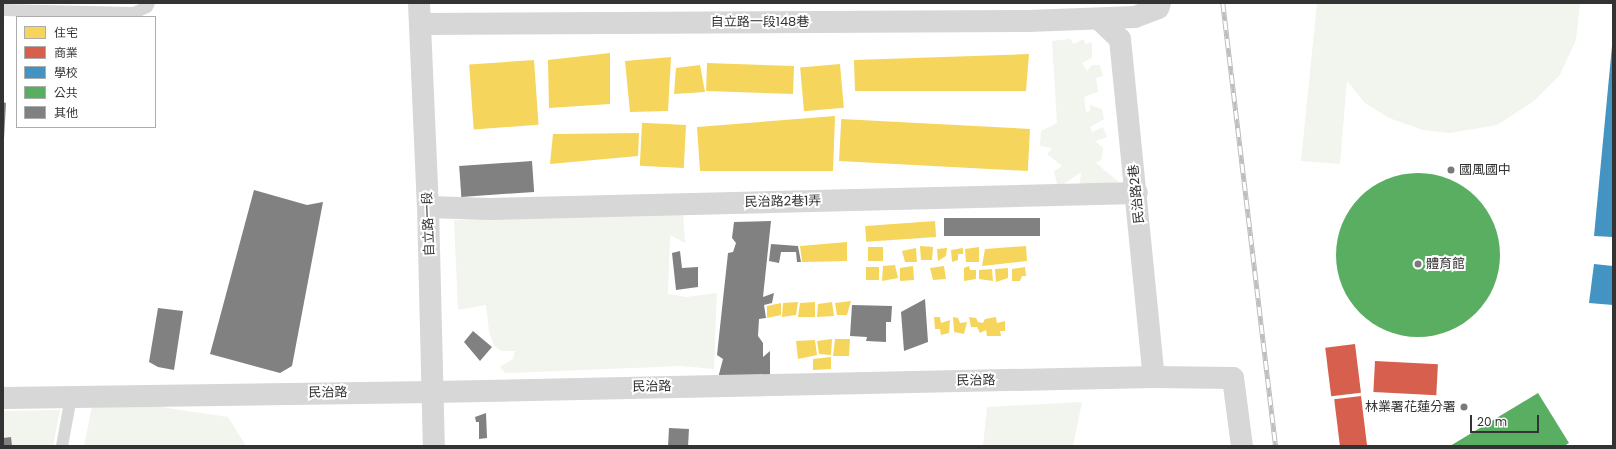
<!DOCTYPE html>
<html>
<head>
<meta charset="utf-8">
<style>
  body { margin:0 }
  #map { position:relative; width:1616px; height:449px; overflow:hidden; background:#fff; font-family:Poppins,"Noto Sans TC",sans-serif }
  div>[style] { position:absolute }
  .green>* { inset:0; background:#f1f5ed }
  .homes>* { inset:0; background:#f6d55c; transform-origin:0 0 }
  .shops>* { inset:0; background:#d6604d; transform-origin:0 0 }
  .schools>* { inset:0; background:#4393c3 }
  .public>* { inset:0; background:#5aae61 }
  .round { border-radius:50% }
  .building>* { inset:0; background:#818181; transform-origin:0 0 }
  .service>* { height:12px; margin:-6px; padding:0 6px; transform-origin:6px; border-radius:6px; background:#d7d7d7 }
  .minor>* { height:22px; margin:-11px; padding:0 11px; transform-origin:11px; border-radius:11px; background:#d7d7d7 }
  .rail>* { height:4.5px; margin-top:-2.25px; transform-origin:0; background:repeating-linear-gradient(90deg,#fff 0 9px,#bebebe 0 18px); box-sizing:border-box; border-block:1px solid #bebebe }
  .dots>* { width:11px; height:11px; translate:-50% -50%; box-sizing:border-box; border:2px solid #fff; border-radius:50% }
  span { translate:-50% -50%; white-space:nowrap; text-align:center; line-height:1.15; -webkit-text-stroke:4px #fff; paint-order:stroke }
  .street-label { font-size:13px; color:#333 }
  .poi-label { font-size:13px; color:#333 }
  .left { translate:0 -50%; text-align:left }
  .right { translate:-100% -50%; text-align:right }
  .frame { position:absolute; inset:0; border:4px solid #333; pointer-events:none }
  .legend { position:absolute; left:16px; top:16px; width:140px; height:112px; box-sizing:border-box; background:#fff; border:1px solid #adadad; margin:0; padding:5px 7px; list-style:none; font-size:12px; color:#333 }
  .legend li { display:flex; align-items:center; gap:8px; height:20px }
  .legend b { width:20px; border:1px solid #adadad }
  .scale { position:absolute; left:1470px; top:415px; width:69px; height:18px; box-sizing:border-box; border:2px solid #333; border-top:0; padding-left:5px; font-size:12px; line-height:14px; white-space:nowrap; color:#333; -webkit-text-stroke:3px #fff; paint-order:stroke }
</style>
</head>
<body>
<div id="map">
  <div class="green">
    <i style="clip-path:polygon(1317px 3px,1580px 3px,1576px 40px,1560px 75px,1534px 101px,1497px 125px,1450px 133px,1423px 130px,1389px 118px,1365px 103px,1347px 81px,1340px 164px,1301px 161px)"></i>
    <i style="clip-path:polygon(1070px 39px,1074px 44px,1083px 39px,1086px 44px,1092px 42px,1092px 58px,1082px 63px,1087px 71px,1092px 65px,1100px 65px,1103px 76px,1096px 78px,1098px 92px,1084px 97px,1086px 112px,1090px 111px,1090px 105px,1102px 109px,1104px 119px,1090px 127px,1092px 132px,1103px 127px,1107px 137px,1095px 141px,1103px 148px,1102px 159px,1096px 163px,1119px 182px,1079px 191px,1081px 172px,1058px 188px,1054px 171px,1062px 166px,1047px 154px,1052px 148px,1040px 146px,1041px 131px,1057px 123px,1052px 41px)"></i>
    <i style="clip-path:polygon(683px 212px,685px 243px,670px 235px,668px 294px,686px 297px,717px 293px,714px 369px,681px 366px,505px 373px,500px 367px,513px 359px,515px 351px,501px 351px,494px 346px,489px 331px,486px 305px,458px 310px,454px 220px)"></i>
    <i style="clip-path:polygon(94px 397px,228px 417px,246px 446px,84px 446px)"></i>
    <i style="clip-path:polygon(1082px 402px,1073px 446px,983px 446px,987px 407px)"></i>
    <i style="clip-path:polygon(60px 410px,53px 446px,3px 446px,3px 411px)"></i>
  </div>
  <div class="homes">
    <i style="clip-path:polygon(610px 53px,610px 104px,549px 108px,548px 60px)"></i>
    <i style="clip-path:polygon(1029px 54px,1026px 91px,855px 91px,854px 60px)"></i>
    <i style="clip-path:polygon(671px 57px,668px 111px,630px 112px,625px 61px)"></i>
    <i style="left:534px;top:60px;width:65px;height:65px;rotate:86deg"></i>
    <i style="left:840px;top:64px;width:44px;height:40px;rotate:85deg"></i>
    <i style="clip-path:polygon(700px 65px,705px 92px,674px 94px,676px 68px)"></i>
    <i style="left:794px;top:66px;width:28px;height:87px;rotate:92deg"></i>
    <i style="clip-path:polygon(835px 116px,833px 171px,700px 171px,697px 127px)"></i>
    <i style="left:686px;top:125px;width:43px;height:44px;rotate:93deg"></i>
    <i style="left:1030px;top:129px;width:42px;height:189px;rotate:93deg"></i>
    <i style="clip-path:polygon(639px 133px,638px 156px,550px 164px,553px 134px)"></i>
    <i style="left:935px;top:221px;width:16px;height:70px;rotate:86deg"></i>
    <i style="clip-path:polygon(847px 242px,847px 261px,802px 262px,800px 246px)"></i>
    <i style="clip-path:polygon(920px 246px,933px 247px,932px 260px,921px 260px)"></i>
    <i style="clip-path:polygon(1026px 246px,1027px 261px,982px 266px,985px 249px)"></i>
    <i style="left:883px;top:247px;width:14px;height:15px;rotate:90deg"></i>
    <i style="clip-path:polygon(979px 247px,979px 262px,966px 262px,965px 249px)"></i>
    <i style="clip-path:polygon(916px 248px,917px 262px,905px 262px,902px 251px)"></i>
    <i style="clip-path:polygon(947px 248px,946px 256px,938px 261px,937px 249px)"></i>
    <i style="clip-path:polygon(963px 248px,963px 254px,958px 254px,958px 260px,952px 262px,951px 250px)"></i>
    <i style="clip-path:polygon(895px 265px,898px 278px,882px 281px,883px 266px)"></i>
    <i style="clip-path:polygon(913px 266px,914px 280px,900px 281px,900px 268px)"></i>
    <i style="clip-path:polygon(944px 266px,946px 279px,933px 280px,930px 268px)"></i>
    <i style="clip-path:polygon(969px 266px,970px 270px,976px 270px,976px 279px,964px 281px,964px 268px)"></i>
    <i style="left:866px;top:267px;width:13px;height:13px"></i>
    <i style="clip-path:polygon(1025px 267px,1026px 276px,1022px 276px,1020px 281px,1012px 281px,1012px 269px)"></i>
    <i style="clip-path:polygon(1008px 268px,1008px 278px,996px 282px,995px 269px)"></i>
    <i style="clip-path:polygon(992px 269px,993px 281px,979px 279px,979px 270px)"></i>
    <i style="clip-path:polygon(851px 301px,847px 315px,837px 315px,835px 303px)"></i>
    <i style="clip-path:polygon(798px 302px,796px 315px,782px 317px,783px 303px)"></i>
    <i style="clip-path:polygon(815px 302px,815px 317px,798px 317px,800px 303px)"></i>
    <i style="clip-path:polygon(832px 302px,834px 316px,817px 317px,818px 304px)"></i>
    <i style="clip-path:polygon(781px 303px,781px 315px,767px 318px,767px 306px)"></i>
    <i style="clip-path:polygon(934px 317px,940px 317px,941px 323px,950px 320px,949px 333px,941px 335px,940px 329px,935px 329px)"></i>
    <i style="clip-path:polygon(953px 317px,958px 318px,960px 323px,967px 322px,964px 334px,954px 332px)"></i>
    <i style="clip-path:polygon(969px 317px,976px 318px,978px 322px,983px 323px,985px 319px,996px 317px,997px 323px,1005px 321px,1005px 331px,1000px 331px,1001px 336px,987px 336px,986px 330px,980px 333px,977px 327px,971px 327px)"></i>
    <i style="clip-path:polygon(832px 339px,831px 355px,819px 354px,817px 341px)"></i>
    <i style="clip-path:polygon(835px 339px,850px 339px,849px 356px,833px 356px)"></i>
    <i style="clip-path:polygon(815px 340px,817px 355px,798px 359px,796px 341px)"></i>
    <i style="clip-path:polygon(831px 357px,831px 369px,813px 370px,813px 359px)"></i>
  </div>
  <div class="shops">
    <i style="left:1355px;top:344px;width:49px;height:30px;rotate:83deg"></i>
    <i style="left:1375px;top:361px;width:63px;height:31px;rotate:3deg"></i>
    <i style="left:1361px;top:396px;width:50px;height:27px;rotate:83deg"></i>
  </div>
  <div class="schools">
    <i style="clip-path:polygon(1612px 46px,1613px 46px,1613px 237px,1594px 236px)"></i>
    <i style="clip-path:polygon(1594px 264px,1613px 266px,1613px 305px,1589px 303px)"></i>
  </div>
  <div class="public">
    <i class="round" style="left:1336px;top:173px;width:164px;height:164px"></i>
    <i style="clip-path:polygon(1538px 393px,1569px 443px,1564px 446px,1450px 446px)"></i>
  </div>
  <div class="building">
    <i style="clip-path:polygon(3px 102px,6px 103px,4px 139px,3px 139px)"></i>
    <i style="left:532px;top:161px;width:31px;height:73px;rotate:86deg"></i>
    <i style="clip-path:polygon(254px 190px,307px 205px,323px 202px,292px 366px,280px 373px,210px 354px)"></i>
    <i style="left:1040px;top:218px;width:18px;height:96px;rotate:90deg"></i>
    <i style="clip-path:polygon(771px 221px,763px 297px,774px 293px,772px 303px,764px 305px,766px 318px,759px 319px,758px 336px,763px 343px,763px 357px,770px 351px,770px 377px,718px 378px,723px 359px,717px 355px,728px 253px,733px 252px,736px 243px,732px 238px,734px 222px)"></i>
    <i style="clip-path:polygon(771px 244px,798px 246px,801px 262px,797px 262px,796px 252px,781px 252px,779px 263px,769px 261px)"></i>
    <i style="clip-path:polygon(680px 251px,682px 268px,698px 267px,698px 287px,676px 290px,672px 253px)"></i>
    <i style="clip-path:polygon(925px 299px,928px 342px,904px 351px,901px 312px)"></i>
    <i style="clip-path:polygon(852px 305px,892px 306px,891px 322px,886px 322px,886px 342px,866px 341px,867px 337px,850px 336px)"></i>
    <i style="clip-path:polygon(158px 308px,183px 311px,174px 370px,158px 367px,149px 362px)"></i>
    <i style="clip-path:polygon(473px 331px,492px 347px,480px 361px,464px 342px)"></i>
    <i style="clip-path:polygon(486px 413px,487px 438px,479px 439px,479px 422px,476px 422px,475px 417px)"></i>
    <i style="left:669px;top:428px;width:20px;height:18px;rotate:3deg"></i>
    <i style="clip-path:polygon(11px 437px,12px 446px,3px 446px,3px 438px)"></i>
  </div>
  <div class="service">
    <i style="left:3px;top:10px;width:131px;rotate:1.3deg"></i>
    <i style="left:134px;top:13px;width:14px;rotate:-25deg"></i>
    <i style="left:147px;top:7px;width:4px;rotate:-63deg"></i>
    <i style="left:62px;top:446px;width:50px;rotate:-79.6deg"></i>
  </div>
  <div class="minor">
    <i style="left:419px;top:3px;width:204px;rotate:87.5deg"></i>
    <i style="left:428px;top:207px;width:239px;rotate:88.6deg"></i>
    <i style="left:1099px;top:19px;width:29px;rotate:44deg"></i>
    <i style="left:1120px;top:39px;width:340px;rotate:84.3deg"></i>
    <i style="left:420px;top:24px;width:608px;rotate:-0.28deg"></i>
    <i style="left:1028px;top:21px;width:107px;rotate:-2.1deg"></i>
    <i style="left:1135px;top:17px;width:25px;rotate:-21deg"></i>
    <i style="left:1158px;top:8px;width:5px;rotate:-68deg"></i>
    <i style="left:428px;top:207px;width:63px;rotate:1.8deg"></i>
    <i style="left:491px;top:209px;width:646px;rotate:-1.42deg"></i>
    <i style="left:3px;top:398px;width:430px;rotate:-0.8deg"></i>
    <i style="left:433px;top:392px;width:721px;rotate:-1.19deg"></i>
    <i style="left:1154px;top:377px;width:79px;rotate:0.7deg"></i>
    <i style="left:1233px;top:378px;width:69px;rotate:82.5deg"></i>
  </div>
  <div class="rail">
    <i style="left:1223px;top:3px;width:446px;rotate:83.2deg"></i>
  </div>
  <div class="dots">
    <i style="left:1451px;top:170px;background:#7a7a7a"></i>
    <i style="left:1418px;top:264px;background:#7a7a7a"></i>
    <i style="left:1464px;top:407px;background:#7a7a7a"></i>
  </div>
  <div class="street-label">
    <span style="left:760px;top:22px">自立路一段148巷</span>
    <span style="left:1137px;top:194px;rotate:-96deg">民治路2巷</span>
    <span style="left:783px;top:202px;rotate:-1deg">民治路2巷1弄</span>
    <span style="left:429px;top:224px;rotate:-92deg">自立路一段</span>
    <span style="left:976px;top:381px;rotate:-1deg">民治路</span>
    <span style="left:652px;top:387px;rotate:-1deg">民治路</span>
    <span style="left:328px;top:393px;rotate:-1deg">民治路</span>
  </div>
  <div class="poi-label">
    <span class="left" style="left:1459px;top:170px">國風國中</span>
    <span class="left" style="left:1426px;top:264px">體育館</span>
    <span class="right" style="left:1456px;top:407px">林業署花蓮分署</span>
  </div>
  <div class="frame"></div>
  <ul class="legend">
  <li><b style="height:11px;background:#f6d55c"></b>住宅</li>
  <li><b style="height:11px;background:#d6604d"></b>商業</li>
  <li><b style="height:11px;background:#4393c3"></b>學校</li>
  <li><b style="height:11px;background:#5aae61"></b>公共</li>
  <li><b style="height:11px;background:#818181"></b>其他</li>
  </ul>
  <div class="scale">20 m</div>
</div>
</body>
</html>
